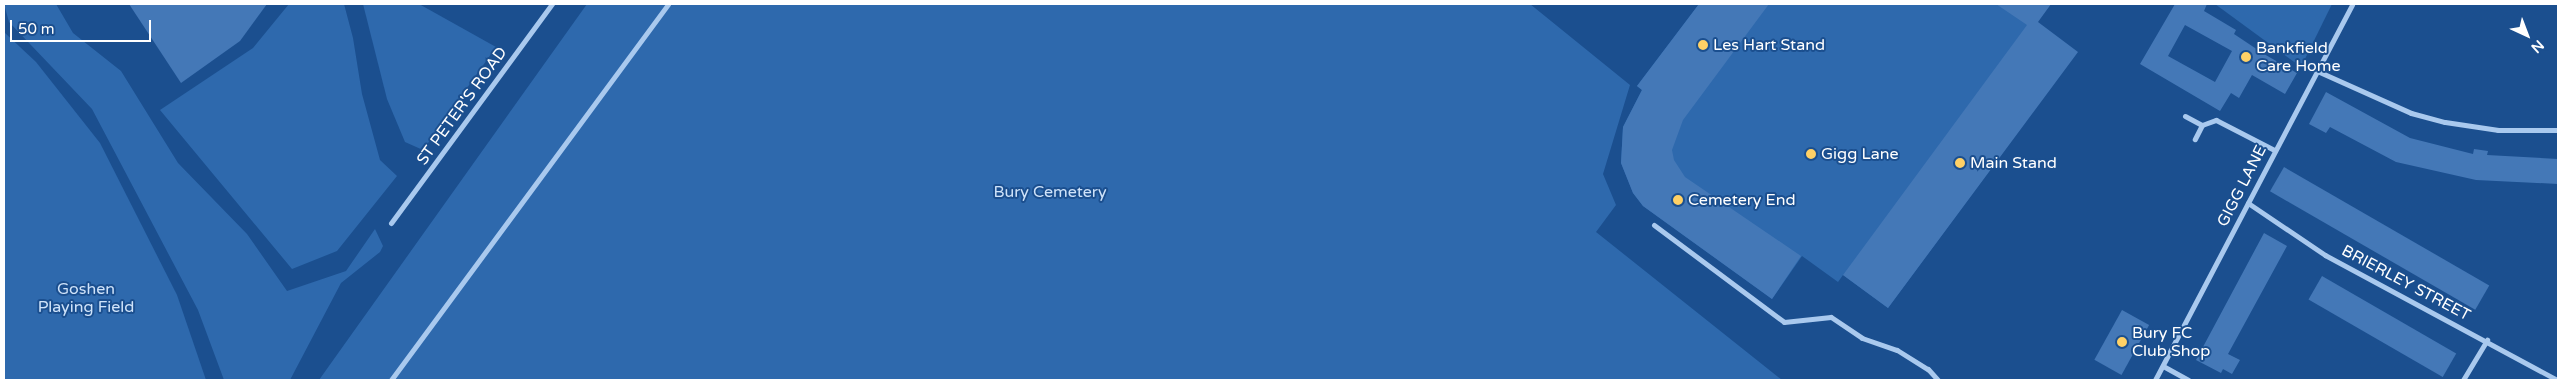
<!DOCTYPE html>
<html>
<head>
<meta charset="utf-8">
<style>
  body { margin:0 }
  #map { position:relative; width:2562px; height:384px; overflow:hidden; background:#1b4f8f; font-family:"Varela Round",sans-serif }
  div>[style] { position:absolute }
  .green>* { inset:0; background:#2e69ad }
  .building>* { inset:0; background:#4478b7; transform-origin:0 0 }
  .street>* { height:5px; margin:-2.5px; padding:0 2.5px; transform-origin:2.5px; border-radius:2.5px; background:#a9c9ee }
  .dots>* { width:14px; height:14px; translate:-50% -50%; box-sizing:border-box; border:2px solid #1b4f8f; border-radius:50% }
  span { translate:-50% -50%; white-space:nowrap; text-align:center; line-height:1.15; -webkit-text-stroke:4px #1b4f8f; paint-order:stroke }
  .poi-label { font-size:16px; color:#fff }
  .left { translate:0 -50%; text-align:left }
  .street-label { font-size:16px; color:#fff }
  .park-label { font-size:16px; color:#cfe3fa }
  .frame { position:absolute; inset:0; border:5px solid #fff; pointer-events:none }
  .north { position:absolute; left:2502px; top:10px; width:50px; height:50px; -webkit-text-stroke:4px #1b4f8f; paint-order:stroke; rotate:137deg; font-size:14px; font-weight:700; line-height:20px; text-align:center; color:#fff }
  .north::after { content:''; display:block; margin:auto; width:18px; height:22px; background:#fff; clip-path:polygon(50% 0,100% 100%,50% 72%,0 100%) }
  .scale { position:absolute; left:10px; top:20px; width:141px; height:22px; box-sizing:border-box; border:2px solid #fff; border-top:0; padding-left:6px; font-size:15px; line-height:18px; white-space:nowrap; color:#fff; -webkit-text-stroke:4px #1b4f8f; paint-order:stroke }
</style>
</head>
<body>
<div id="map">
  <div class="green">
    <i style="clip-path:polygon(4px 4px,56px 4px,73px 33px,121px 71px,178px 163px,247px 234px,287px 291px,346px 271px,375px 229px,383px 246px,380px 252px,341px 283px,290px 380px,224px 380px,198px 310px,92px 109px,9px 22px)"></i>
    <i style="clip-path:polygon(289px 4px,344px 4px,353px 38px,362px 94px,380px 160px,397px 176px,337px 251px,292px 269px,160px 110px,253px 48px)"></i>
    <i style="clip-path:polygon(363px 4px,419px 4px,496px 47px,423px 150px,405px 142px,387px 99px)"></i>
    <i style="clip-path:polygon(587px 4px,1530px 4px,1630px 85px,1603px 174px,1616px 205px,1596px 232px,1782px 380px,319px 380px)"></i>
    <i style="clip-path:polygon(1699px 4px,2051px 4px,2037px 22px,2077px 52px,1888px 308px,1843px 275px,1838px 282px,1802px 256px,1772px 299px,1643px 206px,1633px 193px,1621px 163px,1623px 127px,1642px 90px,1637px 86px)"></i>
    <i style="clip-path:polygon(2215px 4px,2332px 4px,2301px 67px)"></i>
    <i style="clip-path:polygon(4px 32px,36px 62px,100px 143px,177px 295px,206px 380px,4px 380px)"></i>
  </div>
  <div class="building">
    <i style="clip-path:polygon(129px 4px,267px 4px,240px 41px,181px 83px)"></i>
    <i style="clip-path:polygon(1699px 4px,1769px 4px,1683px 120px,1672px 150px,1674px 160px,1685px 177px,1801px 256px,1772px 299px,1643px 206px,1633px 193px,1621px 163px,1623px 127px,1642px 90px,1637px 86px)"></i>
    <i style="clip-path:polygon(1996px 4px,2051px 4px,2038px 22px,2078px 52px,1888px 308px,1843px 275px,2027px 25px)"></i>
    <i style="clip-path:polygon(evenodd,2175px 4px,2207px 4px,2204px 11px,2236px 30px,2234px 34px,2264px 54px,2297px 73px,2285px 94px,2252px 75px,2239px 98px,2231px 93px,2220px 111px,2140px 64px,2175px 4px,2185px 25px,2232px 51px,2215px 82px,2168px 56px,2185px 25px)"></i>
    <i style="clip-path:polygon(2326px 92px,2410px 138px,2473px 154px,2474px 149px,2488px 151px,2487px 155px,2558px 159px,2558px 184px,2476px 180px,2396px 162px,2330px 127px,2326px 133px,2309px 124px)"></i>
    <i style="left:2284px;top:167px;width:237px;height:28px;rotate:30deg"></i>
    <i style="clip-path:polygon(2264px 233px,2287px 246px,2228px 354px,2240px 360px,2232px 374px,2223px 369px,2221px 373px,2196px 360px)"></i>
    <i style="left:2322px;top:276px;width:155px;height:27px;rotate:30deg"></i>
    <i style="left:2122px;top:310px;width:31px;height:57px;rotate:29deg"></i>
  </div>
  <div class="street">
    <i style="left:2315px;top:70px;width:105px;rotate:24.1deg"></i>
    <i style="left:2411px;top:113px;width:35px;rotate:15deg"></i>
    <i style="left:2445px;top:122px;width:54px;rotate:8.6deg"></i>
    <i style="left:2498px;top:130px;width:60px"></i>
    <i style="left:2185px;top:116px;width:19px;rotate:28deg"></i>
    <i style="left:2202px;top:125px;width:16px;rotate:117deg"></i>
    <i style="left:2202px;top:125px;width:15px;rotate:-20deg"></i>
    <i style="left:2216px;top:120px;width:65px;rotate:27.3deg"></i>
    <i style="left:2248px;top:203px;width:93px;rotate:34deg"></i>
    <i style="left:2325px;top:255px;width:264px;rotate:28.3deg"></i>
    <i style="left:391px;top:223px;width:272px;rotate:-53.7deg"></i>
    <i style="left:1654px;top:225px;width:162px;rotate:36.7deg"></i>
    <i style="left:1784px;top:322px;width:47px;rotate:-6.1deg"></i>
    <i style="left:1831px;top:317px;width:37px;rotate:34deg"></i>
    <i style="left:1862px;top:338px;width:37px;rotate:19deg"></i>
    <i style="left:1897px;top:350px;width:36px;rotate:32deg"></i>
    <i style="left:1928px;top:369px;width:15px;rotate:48deg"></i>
    <i style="left:2163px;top:366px;width:29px;rotate:29deg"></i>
    <i style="left:391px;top:380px;width:467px;rotate:-53.6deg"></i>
    <i style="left:2155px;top:380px;width:424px;rotate:-62.3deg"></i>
    <i style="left:2463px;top:380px;width:47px;rotate:-59deg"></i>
  </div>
  <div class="dots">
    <i style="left:1703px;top:45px;background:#ffd166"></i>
    <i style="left:2246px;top:57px;background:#ffd166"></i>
    <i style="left:1811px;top:154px;background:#ffd166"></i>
    <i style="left:1960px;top:163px;background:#ffd166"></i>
    <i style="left:1678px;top:200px;background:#ffd166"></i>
    <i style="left:2122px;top:342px;background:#ffd166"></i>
  </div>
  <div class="poi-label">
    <span class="left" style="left:1713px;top:45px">Les Hart Stand</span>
    <span class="left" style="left:2256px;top:57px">Bankfield<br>Care Home</span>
    <span class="left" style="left:1821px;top:154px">Gigg Lane</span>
    <span class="left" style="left:1970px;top:163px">Main Stand</span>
    <span class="left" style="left:1688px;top:200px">Cemetery End</span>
    <span class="left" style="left:2132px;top:342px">Bury FC<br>Club Shop</span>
  </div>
  <div class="street-label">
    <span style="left:462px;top:106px;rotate:-54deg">ST PETER'S ROAD</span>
    <span style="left:2242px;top:186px;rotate:-63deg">GIGG LANE</span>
    <span style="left:2406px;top:283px;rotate:28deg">BRIERLEY STREET</span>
  </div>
  <div class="park-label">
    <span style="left:1050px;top:192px">Bury Cemetery</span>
    <span style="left:86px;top:298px">Goshen<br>Playing Field</span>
  </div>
  <div class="frame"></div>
  <div class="north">N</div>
  <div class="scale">50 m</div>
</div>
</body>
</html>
